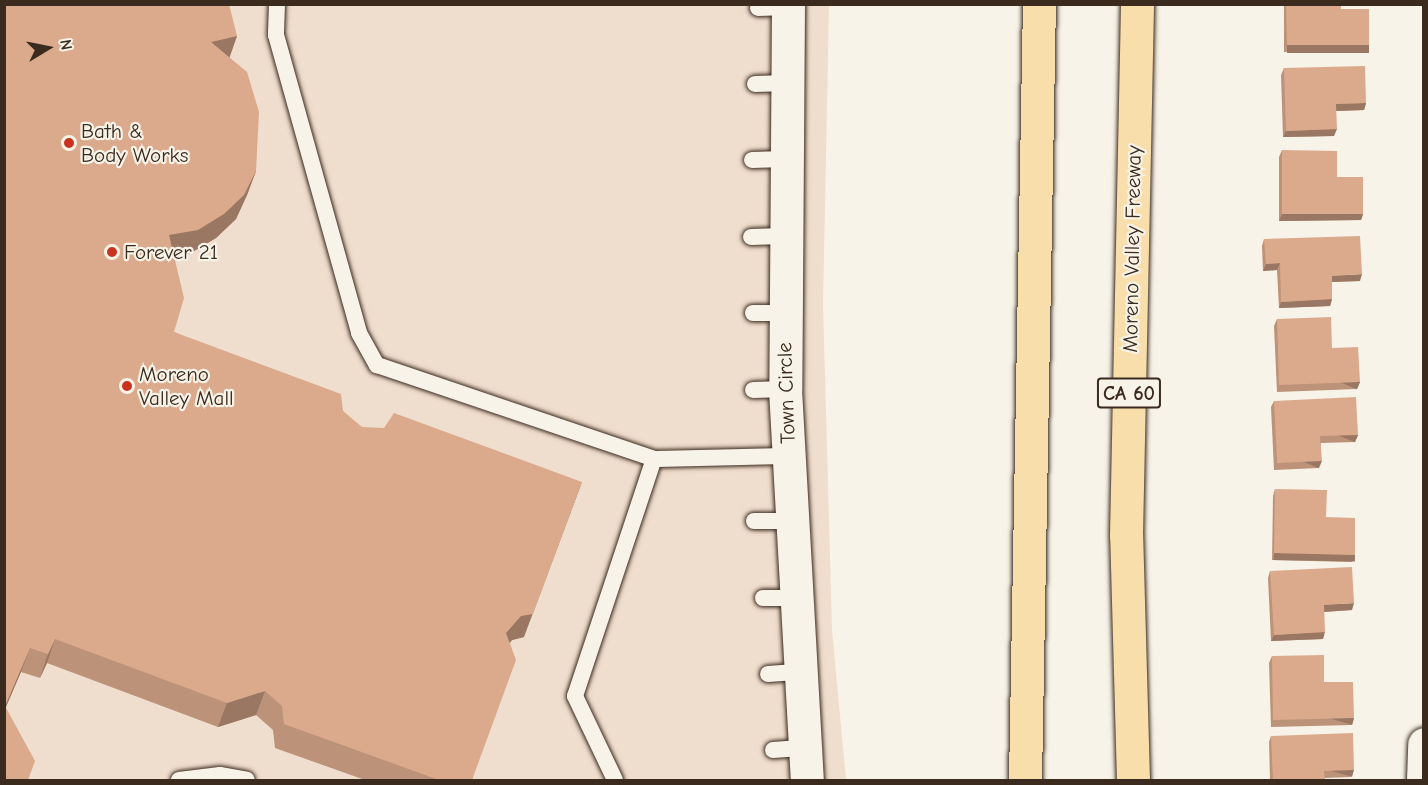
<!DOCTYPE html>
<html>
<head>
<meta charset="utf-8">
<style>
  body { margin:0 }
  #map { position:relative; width:1428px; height:785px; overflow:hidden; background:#f7f3e8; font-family:"Comic Neue",sans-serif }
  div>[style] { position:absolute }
  .built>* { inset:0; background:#efddcd }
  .roads { filter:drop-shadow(0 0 2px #3b2a1e) drop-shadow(0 0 2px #3b2a1e) }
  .lane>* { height:16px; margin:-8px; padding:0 8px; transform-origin:8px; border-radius:8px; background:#f7f3e8 }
  .street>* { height:33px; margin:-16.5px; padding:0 16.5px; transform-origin:16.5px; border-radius:16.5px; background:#f7f3e8 }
  .secondary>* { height:33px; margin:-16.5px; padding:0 16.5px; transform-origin:16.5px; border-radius:16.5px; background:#f7f3e8 }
  .highway>* { height:33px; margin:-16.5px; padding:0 16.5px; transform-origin:16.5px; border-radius:16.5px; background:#f8deab }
  .wall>* { inset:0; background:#bc9279 }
  .shaded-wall>* { inset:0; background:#997763; transform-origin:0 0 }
  .building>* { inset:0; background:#dbaa8d }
  .dots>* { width:16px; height:16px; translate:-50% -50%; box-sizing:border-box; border:3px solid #f7f3e8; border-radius:50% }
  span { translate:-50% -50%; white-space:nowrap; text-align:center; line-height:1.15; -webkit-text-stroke:4.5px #f7f3e8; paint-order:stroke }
  .shield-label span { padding:2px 4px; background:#f7f3e8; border:2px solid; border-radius:4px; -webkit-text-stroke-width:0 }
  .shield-label { font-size:20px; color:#3b2a1e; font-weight:700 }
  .poi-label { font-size:21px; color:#3b2a1e }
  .left { translate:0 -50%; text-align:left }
  .street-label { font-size:21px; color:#3b2a1e }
  .frame { position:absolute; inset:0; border:6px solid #3b2a1e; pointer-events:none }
  .north { position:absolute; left:18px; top:18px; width:60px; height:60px; -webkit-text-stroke:4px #f7f3e8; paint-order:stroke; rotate:80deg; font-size:16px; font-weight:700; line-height:24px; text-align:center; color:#3b2a1e }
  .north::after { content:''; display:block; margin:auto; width:21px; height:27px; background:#3b2a1e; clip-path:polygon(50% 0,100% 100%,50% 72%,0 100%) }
</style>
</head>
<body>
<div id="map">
  <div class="built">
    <i style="clip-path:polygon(5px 5px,829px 5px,823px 305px,832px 630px,846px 780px,5px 780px)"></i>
  </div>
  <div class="roads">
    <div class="lane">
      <i style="left:277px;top:4px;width:31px;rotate:92deg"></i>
      <i style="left:276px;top:35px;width:309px;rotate:74.4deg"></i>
      <i style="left:359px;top:333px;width:37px;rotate:61deg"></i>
      <i style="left:377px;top:365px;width:293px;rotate:18.7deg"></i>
      <i style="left:654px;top:459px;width:133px;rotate:-1.3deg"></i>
      <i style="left:758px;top:8px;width:30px;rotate:-2deg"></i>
      <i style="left:755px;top:84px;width:31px;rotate:-2deg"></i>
      <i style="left:752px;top:160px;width:32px;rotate:-2deg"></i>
      <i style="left:751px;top:237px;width:32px;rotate:-2deg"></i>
      <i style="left:753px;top:313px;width:31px"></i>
      <i style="left:753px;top:390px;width:32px;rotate:-2deg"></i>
      <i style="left:754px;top:521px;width:36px"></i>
      <i style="left:763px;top:598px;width:31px"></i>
      <i style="left:768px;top:674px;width:31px;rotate:-4deg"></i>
      <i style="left:773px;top:750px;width:31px;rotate:-4deg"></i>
      <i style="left:179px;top:780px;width:41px;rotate:-7deg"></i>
      <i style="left:220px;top:775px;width:27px;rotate:10deg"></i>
      <i style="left:615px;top:780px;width:93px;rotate:-115.5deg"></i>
      <i style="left:575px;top:696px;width:250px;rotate:-71.6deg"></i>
    </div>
    <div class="street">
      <i style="left:1423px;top:780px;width:36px;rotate:-88deg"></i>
    </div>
    <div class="secondary">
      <i style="left:788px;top:4px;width:385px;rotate:90.4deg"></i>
      <i style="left:785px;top:389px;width:392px;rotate:86.8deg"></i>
    </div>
    <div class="highway">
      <i style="left:1025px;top:780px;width:776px;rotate:-88.97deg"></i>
      <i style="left:1133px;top:780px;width:245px;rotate:-91.6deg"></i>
      <i style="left:1126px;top:535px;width:531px;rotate:-88.81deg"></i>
    </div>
  </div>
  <div class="wall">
    <i style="clip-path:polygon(4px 4px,237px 36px,229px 57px,256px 171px,247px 195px,236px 219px,216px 238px,189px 254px,174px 256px,174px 332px,343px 411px,524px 637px,512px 640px,510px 643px,472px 780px,365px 780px,275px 748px,273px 730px,256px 715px,218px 727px,47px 663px,40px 678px,21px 672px,6px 707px,4px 780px)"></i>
    <i style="clip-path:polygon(1284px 4px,1341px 4px,1341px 9px,1369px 45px,1367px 52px,1284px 52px)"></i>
    <i style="clip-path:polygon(1284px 68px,1366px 103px,1364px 110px,1336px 111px,1334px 136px,1283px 137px,1281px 75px)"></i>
    <i style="clip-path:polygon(1282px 150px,1337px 177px,1363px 214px,1361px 220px,1279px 221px,1279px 157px)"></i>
    <i style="clip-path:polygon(1264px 239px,1360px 281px,1332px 282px,1332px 299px,1330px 306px,1279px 308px,1277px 270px,1263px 271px,1262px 246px)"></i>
    <i style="clip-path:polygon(1277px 319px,1332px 348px,1360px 382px,1357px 389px,1277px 392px,1274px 326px)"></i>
    <i style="clip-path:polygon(1274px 401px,1358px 435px,1355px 442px,1321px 443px,1319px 468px,1274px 470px,1271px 407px)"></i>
    <i style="clip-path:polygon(1275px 489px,1326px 517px,1355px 555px,1352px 562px,1272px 560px,1273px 496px)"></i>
    <i style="clip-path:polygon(1270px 571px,1352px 610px,1324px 612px,1323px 639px,1271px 641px,1268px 578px)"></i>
    <i style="clip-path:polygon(1272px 656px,1354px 718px,1352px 725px,1271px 727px,1269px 663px)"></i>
    <i style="clip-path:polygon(1271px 736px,1352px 777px,1325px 778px,1325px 780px,1270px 780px,1269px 742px)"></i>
  </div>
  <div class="shaded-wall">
    <i style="clip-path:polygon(237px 36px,229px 59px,211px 42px)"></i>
    <i style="left:1287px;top:45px;width:82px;height:8px"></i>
    <i style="clip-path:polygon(1366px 103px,1364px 110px,1333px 111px,1336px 104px)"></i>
    <i style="clip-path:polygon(1337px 129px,1334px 136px,1283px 137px,1286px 131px)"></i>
    <i style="clip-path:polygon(256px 171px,247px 195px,236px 219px,216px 238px,189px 254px,160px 259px,169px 235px)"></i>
    <i style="clip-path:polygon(1282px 214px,1363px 214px,1361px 220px,1279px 221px)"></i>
    <i style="clip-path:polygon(1280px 263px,1277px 270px,1263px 271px,1266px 264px)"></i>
    <i style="clip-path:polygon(1362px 274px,1360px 281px,1329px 282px,1332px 276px)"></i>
    <i style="clip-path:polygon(1332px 299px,1330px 306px,1279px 308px,1281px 302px)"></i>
    <i style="left:1360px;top:382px;width:8px;height:81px;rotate:113deg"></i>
    <i style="left:1358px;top:435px;width:8px;height:38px;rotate:113deg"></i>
    <i style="left:1322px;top:461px;width:8px;height:45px;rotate:113deg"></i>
    <i style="clip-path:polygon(582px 482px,524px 637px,512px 640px,497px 656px,506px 633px)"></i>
    <i style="left:1274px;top:553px;width:81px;height:7px;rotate:1deg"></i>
    <i style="clip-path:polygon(1354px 603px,1352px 610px,1321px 612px,1324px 605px)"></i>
    <i style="clip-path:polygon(1325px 632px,1323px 639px,1271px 641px,1274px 635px)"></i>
    <i style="clip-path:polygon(55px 639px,47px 663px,40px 678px,48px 654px)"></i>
    <i style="clip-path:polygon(30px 648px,21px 672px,4px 711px,4px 708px)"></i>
    <i style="clip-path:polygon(265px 691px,256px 715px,218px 727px,227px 703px)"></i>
    <i style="left:1354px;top:718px;width:7px;height:81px;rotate:106deg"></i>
    <i style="left:1354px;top:770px;width:7px;height:30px;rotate:106deg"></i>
  </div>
  <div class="building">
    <i style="clip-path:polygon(4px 4px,229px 4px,237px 36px,211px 42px,247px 72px,259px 112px,256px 171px,244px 195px,224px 214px,198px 230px,169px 235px,184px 298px,174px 332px,341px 394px,343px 411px,362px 427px,384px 428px,394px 413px,582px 482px,533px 614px,521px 616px,506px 633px,516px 660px,472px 780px,439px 780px,284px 724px,282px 706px,265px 691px,227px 703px,55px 639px,48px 654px,30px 648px,5px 706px,35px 761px,28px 780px,4px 780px)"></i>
    <i style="clip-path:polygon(1286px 4px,1341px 4px,1341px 9px,1369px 9px,1369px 45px,1287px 45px)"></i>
    <i style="clip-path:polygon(1365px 66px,1366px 103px,1336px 104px,1337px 129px,1286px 131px,1284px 68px)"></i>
    <i style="clip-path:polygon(1282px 150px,1337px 151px,1337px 177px,1363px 177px,1363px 214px,1282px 214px)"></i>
    <i style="clip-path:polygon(1360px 236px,1362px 274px,1332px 276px,1332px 299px,1281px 302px,1280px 263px,1266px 264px,1264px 239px)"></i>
    <i style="clip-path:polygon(1331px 317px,1332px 348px,1358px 347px,1360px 382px,1279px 385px,1277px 319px)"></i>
    <i style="clip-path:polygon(1356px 397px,1358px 435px,1320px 436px,1322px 461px,1277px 463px,1274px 401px)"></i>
    <i style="clip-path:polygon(1275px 489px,1327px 490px,1326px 517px,1355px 518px,1355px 555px,1274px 553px)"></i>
    <i style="clip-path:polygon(1352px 567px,1354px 603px,1324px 605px,1325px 632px,1274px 635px,1270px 571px)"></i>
    <i style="clip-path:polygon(1324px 655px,1324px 682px,1353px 682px,1354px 718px,1273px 720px,1272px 656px)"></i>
    <i style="clip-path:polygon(1353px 733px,1354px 770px,1324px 771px,1325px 780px,1273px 780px,1271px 736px)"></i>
  </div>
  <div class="dots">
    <i style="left:69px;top:143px;background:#c8321e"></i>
    <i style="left:112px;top:252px;background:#c8321e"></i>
    <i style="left:127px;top:386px;background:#c8321e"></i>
  </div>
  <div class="shield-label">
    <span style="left:1129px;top:393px">CA 60</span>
  </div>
  <div class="poi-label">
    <span class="left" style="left:81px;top:143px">Bath &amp;<br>Body Works</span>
    <span class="left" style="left:124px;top:252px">Forever 21</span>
    <span class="left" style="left:139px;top:386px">Moreno<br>Valley Mall</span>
  </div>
  <div class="street-label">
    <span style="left:1132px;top:249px;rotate:-89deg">Moreno Valley Freeway</span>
    <span style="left:786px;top:393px;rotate:-92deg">Town Circle</span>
  </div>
  <div class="frame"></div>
  <div class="north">N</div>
</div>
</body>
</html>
